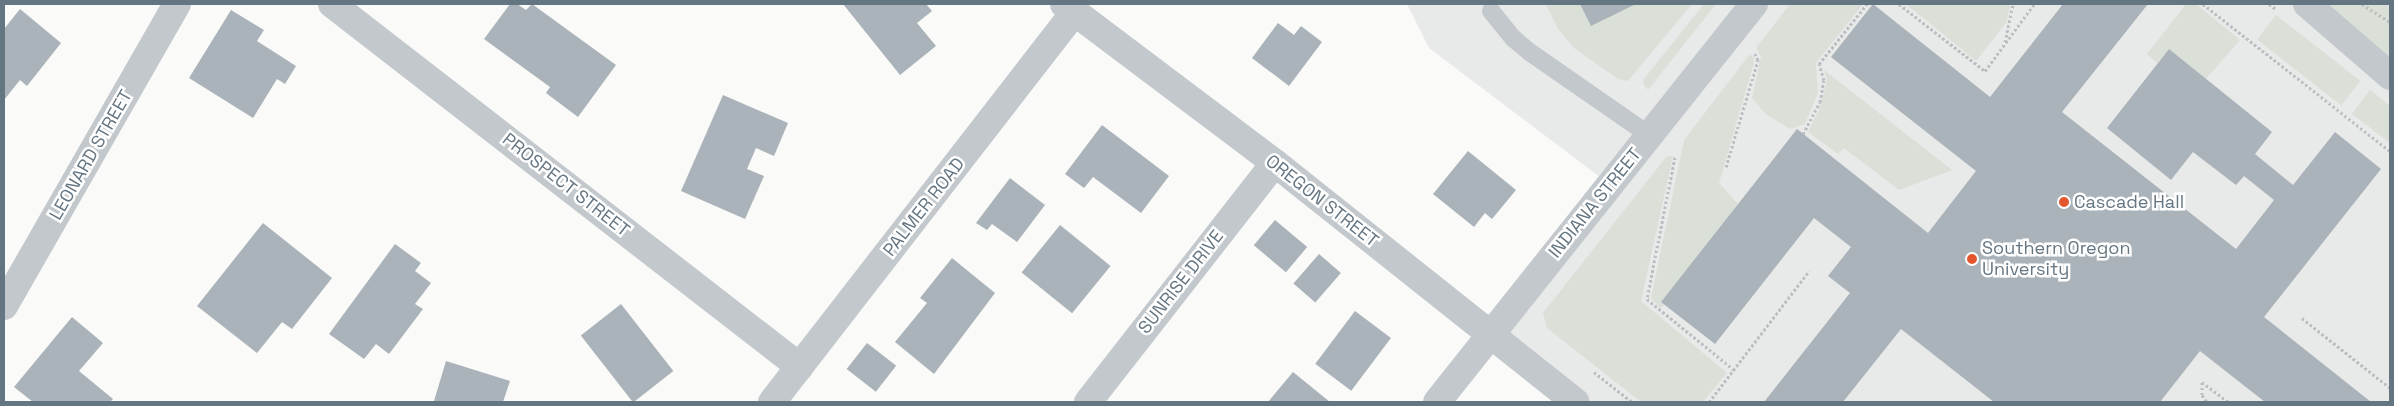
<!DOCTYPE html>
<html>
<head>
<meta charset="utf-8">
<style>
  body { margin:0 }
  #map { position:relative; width:2394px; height:406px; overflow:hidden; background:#fafaf8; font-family:"Space Grotesk",sans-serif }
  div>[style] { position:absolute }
  .built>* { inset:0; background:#e8e9e9 }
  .green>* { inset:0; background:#dadfd7; transform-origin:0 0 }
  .building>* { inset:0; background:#aab3b9; transform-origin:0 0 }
  .path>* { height:3px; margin-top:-1.5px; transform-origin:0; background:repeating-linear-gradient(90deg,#bbbfc2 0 2.5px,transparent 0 5px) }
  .service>* { height:18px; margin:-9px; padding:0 9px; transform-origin:9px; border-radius:9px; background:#c3c8cc }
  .minor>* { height:28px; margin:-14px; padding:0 14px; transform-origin:14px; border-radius:14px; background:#c3c8cc }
  .dots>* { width:14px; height:14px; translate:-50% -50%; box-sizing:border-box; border:2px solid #fff; border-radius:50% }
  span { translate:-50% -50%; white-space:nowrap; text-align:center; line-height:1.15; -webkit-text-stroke:5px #fff; paint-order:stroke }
  .street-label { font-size:18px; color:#657683 }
  .poi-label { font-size:18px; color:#657683 }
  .left { translate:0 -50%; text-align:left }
  .frame { position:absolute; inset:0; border:5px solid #657683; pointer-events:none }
</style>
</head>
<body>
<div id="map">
  <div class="built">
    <i style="clip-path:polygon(1407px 4px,2390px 4px,2390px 402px,1583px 402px,1494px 332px,1612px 186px,1429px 48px)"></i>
  </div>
  <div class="green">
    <i style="clip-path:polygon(1546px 4px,1580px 4px,1591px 26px,1636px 4px,1692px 4px,1628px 81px,1618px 79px,1574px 48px,1558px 29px)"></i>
    <i style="clip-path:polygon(1704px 4px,1716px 4px,1648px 90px,1643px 83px,1644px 79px)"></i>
    <i style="clip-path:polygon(1790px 4px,1863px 4px,1816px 63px,1818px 93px,1805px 124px,1790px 129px,1766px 114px,1752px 98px,1761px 57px,1756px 48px)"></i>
    <i style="clip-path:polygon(1906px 4px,2010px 4px,2010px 7px,2006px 23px,1976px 61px)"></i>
    <i style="clip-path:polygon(2186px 4px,2196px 4px,2240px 40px,2206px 79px,2169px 49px,2157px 63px,2147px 54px)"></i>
    <i style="clip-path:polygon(2328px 4px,2390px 4px,2390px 58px)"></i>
    <i style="left:2276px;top:15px;width:107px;height:31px;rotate:38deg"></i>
    <i style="clip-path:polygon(1750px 54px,1754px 59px,1753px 66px,1719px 183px,1738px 204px,1661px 302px,1664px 305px,1660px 308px,1651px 298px,1684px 140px)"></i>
    <i style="clip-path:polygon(1824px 70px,1952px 170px,1899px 190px,1844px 148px,1838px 154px,1808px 132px,1819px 110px,1823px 96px,1827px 79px)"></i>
    <i style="clip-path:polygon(2370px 90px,2390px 106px,2390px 143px,2352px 114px)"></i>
    <i style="clip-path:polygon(1667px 156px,1673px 156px,1641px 301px,1727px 373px,1703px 402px,1641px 402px,1547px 328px,1543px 313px)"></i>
  </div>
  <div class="building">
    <i style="clip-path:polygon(510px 4px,517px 4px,526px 10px,532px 4px,616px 65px,578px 117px,546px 93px,550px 87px,484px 39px)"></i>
    <i style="clip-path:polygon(843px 4px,926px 4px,932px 11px,917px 23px,936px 46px,900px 75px)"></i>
    <i style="clip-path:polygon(1580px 4px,1636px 4px,1591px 26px)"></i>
    <i style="clip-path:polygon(1873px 4px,1990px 97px,2063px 4px,2148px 4px,2062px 112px,2236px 249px,2274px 200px,2244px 176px,2236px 185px,2193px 152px,2171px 180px,2107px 128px,2169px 49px,2272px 132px,2255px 154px,2293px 185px,2335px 132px,2381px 169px,2264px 317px,2371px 402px,2265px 402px,2200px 351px,2160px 402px,1994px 402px,1901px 329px,1843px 402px,1764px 402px,1850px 293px,1828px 276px,1851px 247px,1814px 218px,1715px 344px,1661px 302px,1797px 129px,1928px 233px,1976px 171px,1831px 57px)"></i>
    <i style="clip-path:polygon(20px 9px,61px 43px,27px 86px,20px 80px,4px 100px,4px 29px)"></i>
    <i style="clip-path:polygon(231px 10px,264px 30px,257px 41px,296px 66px,285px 84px,277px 79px,253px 118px,189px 78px)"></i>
    <i style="clip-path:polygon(1278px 23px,1294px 35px,1301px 26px,1322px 42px,1289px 86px,1252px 58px)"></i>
    <i style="clip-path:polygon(723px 95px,788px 123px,774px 156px,756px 148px,747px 169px,764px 176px,745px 219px,681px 191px)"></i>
    <i style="clip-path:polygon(1102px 125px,1169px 176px,1141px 213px,1093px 177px,1084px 188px,1065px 174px)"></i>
    <i style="clip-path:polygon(1468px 151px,1516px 190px,1492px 219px,1485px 213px,1474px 227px,1433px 194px)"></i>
    <i style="clip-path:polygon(1010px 178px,1045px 205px,1017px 242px,992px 224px,987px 230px,976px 223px)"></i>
    <i style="left:1275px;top:220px;width:42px;height:33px;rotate:40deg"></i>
    <i style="clip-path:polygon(263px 223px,332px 278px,292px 329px,282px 322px,257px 353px,197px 306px)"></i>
    <i style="left:1060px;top:225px;width:65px;height:61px;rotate:39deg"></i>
    <i style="clip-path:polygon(395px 244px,421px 263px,415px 271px,431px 283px,415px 304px,423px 309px,389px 354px,376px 344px,364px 359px,329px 334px)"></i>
    <i style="left:1319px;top:254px;width:29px;height:39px;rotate:41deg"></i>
    <i style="clip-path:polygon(952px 258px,995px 293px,934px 374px,895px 342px,927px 303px,920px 298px)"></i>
    <i style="left:621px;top:304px;width:85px;height:51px;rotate:52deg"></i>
    <i style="left:1355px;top:311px;width:45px;height:66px;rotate:37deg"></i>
    <i style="clip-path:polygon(72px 317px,103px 343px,79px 371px,113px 399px,110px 402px,33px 402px,14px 387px)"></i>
    <i style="left:867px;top:343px;width:37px;height:33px;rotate:38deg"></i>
    <i style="clip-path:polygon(446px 361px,510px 381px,503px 402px,434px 401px)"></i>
    <i style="clip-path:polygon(1293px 372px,1330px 402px,1268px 402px)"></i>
  </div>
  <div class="path">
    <i style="left:1899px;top:4px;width:109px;rotate:37.9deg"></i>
    <i style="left:1985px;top:71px;width:83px;rotate:-53.8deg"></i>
    <i style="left:2203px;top:4px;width:238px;rotate:38.2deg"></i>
    <i style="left:2269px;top:4px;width:9px;rotate:36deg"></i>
    <i style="left:2362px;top:4px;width:33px;rotate:33deg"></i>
    <i style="left:2005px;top:42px;width:39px;rotate:-78deg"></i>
    <i style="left:1803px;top:134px;width:36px;rotate:-62deg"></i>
    <i style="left:1820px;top:102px;width:22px;rotate:-80deg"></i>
    <i style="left:1824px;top:80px;width:17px;rotate:-107deg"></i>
    <i style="left:1819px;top:64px;width:77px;rotate:-51.3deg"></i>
    <i style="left:1675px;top:157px;width:145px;rotate:101.2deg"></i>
    <i style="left:1647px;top:299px;width:112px;rotate:39.2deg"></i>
    <i style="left:1726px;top:167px;width:112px;rotate:-73.3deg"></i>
    <i style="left:1758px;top:60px;width:7px;rotate:-117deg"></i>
    <i style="left:2302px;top:318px;width:112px;rotate:38.5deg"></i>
    <i style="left:1594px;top:372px;width:48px;rotate:38.3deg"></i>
    <i style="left:2202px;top:382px;width:34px;rotate:37deg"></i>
    <i style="left:2202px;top:382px;width:13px;rotate:90deg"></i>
    <i style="left:2202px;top:395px;width:9px;rotate:54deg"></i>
    <i style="left:1709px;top:402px;width:165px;rotate:-52.6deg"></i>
  </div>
  <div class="service">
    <i style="left:1491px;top:11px;width:35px;rotate:51deg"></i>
    <i style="left:1513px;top:38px;width:23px;rotate:40deg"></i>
    <i style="left:1531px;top:53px;width:144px;rotate:34.8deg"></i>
  </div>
  <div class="minor">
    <i style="left:332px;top:4px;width:592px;rotate:37.8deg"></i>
    <i style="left:1064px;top:4px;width:264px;rotate:37deg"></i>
    <i style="left:1275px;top:163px;width:384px;rotate:38.5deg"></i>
    <i style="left:2307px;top:4px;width:110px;rotate:40.9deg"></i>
    <i style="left:4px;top:306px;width:348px;rotate:-60.2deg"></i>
    <i style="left:772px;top:402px;width:494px;rotate:-52.2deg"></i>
    <i style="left:1088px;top:402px;width:303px;rotate:-52deg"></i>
    <i style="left:1437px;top:402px;width:509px;rotate:-51.46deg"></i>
  </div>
  <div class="dots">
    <i style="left:2064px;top:202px;background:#e4572e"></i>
    <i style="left:1972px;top:259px;background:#e4572e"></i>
  </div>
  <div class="street-label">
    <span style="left:91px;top:155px;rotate:-60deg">LEONARD STREET</span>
    <span style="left:566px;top:185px;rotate:38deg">PROSPECT STREET</span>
    <span style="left:1322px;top:201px;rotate:38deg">OREGON STREET</span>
    <span style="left:1595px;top:203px;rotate:-51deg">INDIANA STREET</span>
    <span style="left:924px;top:207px;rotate:-52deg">PALMER ROAD</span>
    <span style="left:1181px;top:282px;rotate:-52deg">SUNRISE DRIVE</span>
  </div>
  <div class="poi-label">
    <span class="left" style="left:2074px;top:202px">Cascade Hall</span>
    <span class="left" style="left:1982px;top:259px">Southern Oregon<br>University</span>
  </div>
  <div class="frame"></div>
</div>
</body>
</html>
